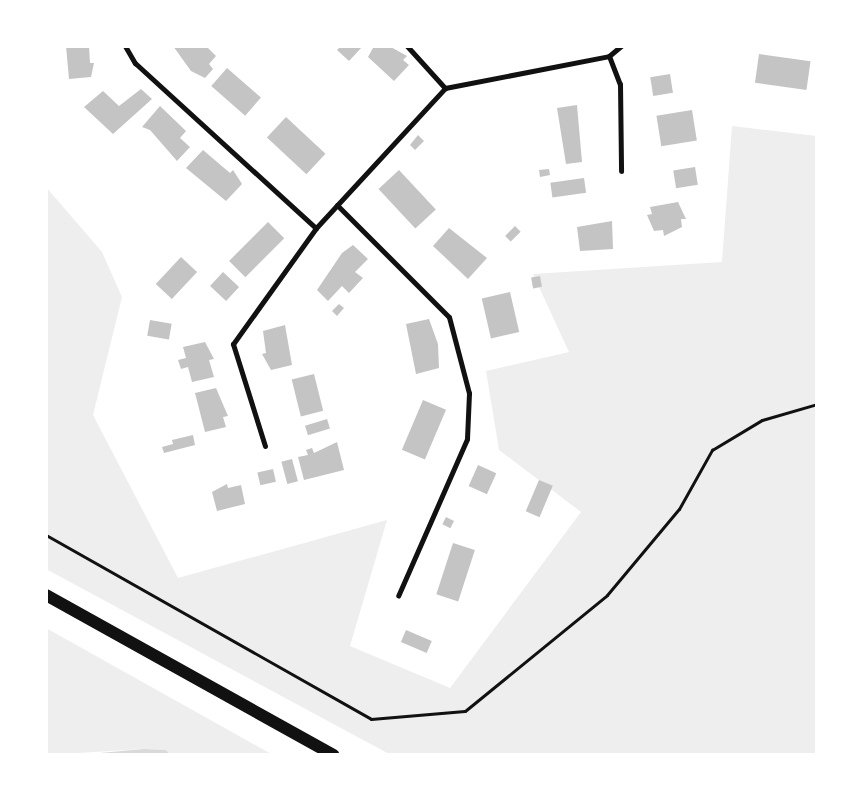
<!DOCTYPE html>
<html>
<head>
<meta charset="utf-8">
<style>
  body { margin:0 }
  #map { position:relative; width:863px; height:801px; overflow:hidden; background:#fff; font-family:"Archivo Narrow",sans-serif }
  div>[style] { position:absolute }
  .green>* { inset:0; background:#eee }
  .water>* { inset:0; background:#d9d9d9 }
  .building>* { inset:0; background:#c4c4c4; transform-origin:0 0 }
  .path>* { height:3px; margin:-1.5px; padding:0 1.5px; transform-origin:1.5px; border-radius:1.5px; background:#111 }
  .minor>* { height:5px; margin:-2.5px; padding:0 2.5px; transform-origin:2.5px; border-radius:2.5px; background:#111 }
  .trunk>* { height:12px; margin:-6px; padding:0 6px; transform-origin:6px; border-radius:6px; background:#111 }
  span { translate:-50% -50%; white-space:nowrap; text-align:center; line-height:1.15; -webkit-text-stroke:4.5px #fff; paint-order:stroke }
  .frame { position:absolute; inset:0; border:48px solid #fff; pointer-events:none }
</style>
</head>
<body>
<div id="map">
  <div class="green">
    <i style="clip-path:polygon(732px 126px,817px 136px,817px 755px,391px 755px,46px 569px,46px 187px,102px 252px,122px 297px,93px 415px,178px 578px,387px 520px,350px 646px,450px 688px,581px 512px,499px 450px,486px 371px,569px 352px,533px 274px,722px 262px)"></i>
    <i style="clip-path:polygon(46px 628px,273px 755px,170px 755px,166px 750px,144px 749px,46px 755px)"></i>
  </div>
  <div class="water">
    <i style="clip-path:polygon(144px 749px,166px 750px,170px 755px,77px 755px)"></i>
  </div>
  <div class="building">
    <i style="clip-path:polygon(66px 46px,89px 46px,90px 63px,94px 63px,91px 77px,69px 79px)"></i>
    <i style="clip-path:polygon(173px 46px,208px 48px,216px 56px,209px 64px,213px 69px,205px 78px,191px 71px)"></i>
    <i style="clip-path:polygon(341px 46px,363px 46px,349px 61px,337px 50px)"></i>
    <i style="clip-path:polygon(374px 46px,389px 46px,407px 56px,403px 60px,409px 65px,394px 81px,368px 57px)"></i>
    <i style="left:759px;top:54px;width:52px;height:29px;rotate:8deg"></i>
    <i style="left:227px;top:68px;width:45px;height:24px;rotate:41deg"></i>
    <i style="left:670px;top:74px;width:19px;height:20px;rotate:81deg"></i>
    <i style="clip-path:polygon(141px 89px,152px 99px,113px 134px,84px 107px,103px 91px,119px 106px)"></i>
    <i style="clip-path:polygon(577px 105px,582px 162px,566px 164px,557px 108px)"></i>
    <i style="clip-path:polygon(160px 106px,186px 131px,180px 138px,190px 147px,177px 161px,150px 130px,142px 127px)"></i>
    <i style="left:692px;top:110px;width:31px;height:36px;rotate:81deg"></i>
    <i style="left:286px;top:117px;width:54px;height:28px;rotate:43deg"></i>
    <i style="clip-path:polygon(418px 135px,424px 141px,415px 150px,410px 145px)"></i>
    <i style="clip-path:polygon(203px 150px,230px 173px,233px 170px,242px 184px,226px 201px,186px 168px)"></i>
    <i style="left:695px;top:167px;width:18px;height:22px;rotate:81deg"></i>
    <i style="clip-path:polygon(549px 169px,550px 175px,540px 177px,539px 170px)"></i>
    <i style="left:399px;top:170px;width:54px;height:28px;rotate:47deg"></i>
    <i style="left:584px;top:178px;width:15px;height:34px;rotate:82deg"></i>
    <i style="clip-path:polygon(678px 202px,686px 219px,681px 219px,682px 227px,664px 236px,663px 230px,654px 231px,647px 215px,652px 214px,650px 207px)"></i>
    <i style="clip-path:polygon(612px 221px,613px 249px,580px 251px,577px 227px)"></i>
    <i style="left:268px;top:222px;width:23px;height:55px;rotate:45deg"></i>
    <i style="left:515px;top:226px;width:8px;height:14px;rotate:45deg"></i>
    <i style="clip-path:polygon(449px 228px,487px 258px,468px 279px,433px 246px)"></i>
    <i style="clip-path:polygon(353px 245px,368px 259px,355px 272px,363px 278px,349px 293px,342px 286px,328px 301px,317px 290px,342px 253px)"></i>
    <i style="left:181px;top:257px;width:22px;height:37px;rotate:43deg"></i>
    <i style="left:223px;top:272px;width:22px;height:19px;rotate:43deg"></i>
    <i style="left:540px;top:276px;width:11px;height:9px;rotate:80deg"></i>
    <i style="left:510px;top:292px;width:41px;height:29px;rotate:77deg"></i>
    <i style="clip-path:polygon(339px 304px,344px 308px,337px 316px,332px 311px)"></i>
    <i style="clip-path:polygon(429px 319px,438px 344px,439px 368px,416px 374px,406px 324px)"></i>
    <i style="left:150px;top:320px;width:22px;height:16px;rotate:10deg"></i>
    <i style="clip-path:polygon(285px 325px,292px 365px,271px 370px,262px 354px,266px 353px,263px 331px)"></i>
    <i style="clip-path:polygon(205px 342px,214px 359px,209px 360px,214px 377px,192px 382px,188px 367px,181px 369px,178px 360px,186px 358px,183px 347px)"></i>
    <i style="left:314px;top:374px;width:38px;height:23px;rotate:76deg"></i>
    <i style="clip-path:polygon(216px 388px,228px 416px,223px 417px,226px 427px,205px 432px,195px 393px)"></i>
    <i style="left:423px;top:400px;width:25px;height:54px;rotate:23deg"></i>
    <i style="left:327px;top:419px;width:10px;height:23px;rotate:73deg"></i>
    <i style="clip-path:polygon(193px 435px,195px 445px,164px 453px,162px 447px,173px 444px,172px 440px)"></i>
    <i style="clip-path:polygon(337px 442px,344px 470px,304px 480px,298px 457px,308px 455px,306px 450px,312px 448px,314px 453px)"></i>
    <i style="left:292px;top:459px;width:23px;height:11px;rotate:75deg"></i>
    <i style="left:478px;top:465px;width:20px;height:23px;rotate:24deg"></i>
    <i style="left:273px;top:469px;width:13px;height:16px;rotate:77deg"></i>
    <i style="left:539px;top:480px;width:15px;height:34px;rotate:23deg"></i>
    <i style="clip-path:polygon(227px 484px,228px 488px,241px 485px,245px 504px,217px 511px,212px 492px)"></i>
    <i style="left:446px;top:517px;width:9px;height:8px;rotate:27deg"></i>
    <i style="left:453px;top:543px;width:23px;height:54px;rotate:18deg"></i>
    <i style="left:406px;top:630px;width:28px;height:13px;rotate:23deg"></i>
  </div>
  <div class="path">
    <i style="left:46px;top:535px;width:373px;rotate:29.5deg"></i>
    <i style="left:371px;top:719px;width:94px;rotate:-4.9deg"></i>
    <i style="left:465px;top:711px;width:183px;rotate:-39.2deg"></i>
    <i style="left:607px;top:595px;width:112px;rotate:-50.1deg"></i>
    <i style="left:679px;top:509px;width:68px;rotate:-60.8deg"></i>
    <i style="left:712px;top:450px;width:58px;rotate:-31deg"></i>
    <i style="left:762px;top:420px;width:57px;rotate:-16.2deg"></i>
  </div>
  <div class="minor">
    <i style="left:125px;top:46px;width:20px;rotate:60deg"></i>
    <i style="left:135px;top:63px;width:245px;rotate:42.4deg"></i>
    <i style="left:407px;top:46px;width:57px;rotate:47.9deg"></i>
    <i style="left:609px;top:56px;width:30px;rotate:69deg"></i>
    <i style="left:620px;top:84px;width:87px;rotate:89.3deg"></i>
    <i style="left:337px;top:205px;width:158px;rotate:45deg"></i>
    <i style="left:449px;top:317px;width:79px;rotate:75.3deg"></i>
    <i style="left:469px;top:393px;width:46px;rotate:92.5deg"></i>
    <i style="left:467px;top:439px;width:171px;rotate:113.7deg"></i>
    <i style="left:265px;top:446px;width:107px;rotate:-107.4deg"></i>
    <i style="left:233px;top:344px;width:143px;rotate:-54.4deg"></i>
    <i style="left:316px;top:228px;width:190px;rotate:-47.3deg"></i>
    <i style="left:445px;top:88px;width:167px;rotate:-11deg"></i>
    <i style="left:609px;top:56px;width:16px;rotate:-40deg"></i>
  </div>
  <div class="trunk">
    <i style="left:46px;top:595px;width:329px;rotate:29.1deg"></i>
  </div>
  <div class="frame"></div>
</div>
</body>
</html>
